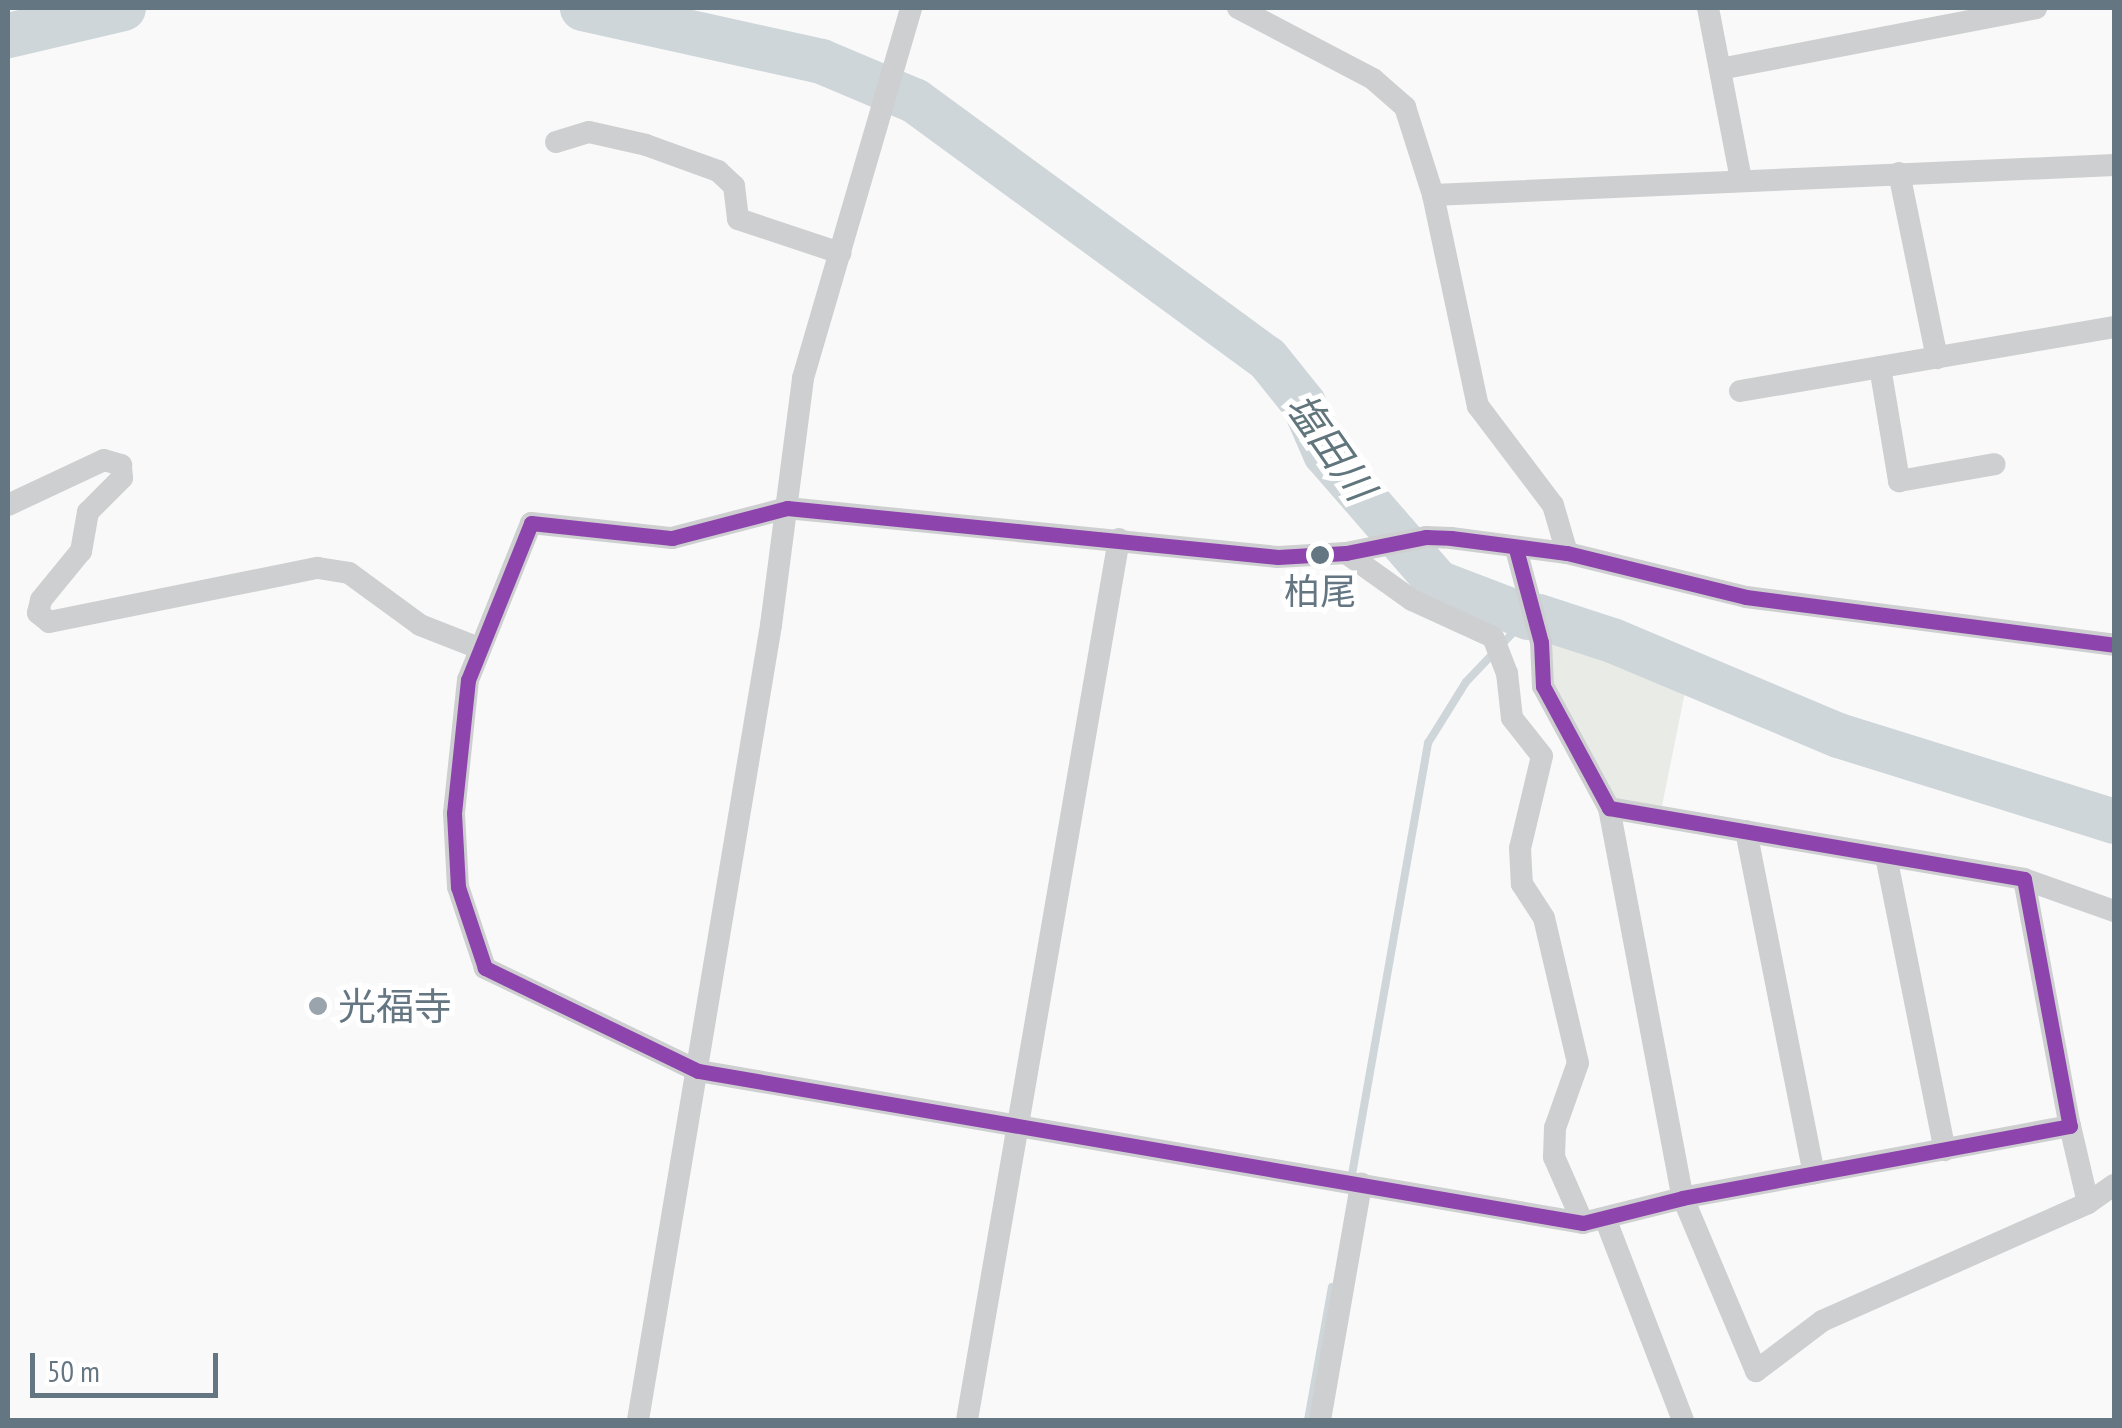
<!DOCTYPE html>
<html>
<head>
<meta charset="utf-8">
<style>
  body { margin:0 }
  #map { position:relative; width:2122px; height:1428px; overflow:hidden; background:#f9f9f9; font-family:"PT Sans Narrow","Noto Sans JP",sans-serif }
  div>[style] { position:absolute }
  .green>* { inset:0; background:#e8ebe6 }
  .stream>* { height:8px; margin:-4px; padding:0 4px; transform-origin:4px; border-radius:4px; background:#ced6d9 }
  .river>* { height:45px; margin:-22.5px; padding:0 22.5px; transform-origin:22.5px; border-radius:22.5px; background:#ced6d9 }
  .minor>* { height:22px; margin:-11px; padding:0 11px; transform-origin:11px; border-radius:11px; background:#cecfd0 }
  .bus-1>* { height:15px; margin:-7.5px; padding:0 7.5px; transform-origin:7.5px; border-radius:7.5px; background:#8e44ad }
  .dots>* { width:28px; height:28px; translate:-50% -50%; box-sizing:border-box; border:5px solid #fff; border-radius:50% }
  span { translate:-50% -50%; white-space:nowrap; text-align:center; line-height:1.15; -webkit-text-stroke:10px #fff; paint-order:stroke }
  .bus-label { font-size:36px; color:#657683 }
  .poi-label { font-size:38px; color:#657683 }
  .left { translate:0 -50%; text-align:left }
  .water-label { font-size:40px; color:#60757c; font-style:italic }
  .frame { position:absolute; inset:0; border:10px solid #657683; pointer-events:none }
  .scale { position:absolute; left:30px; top:1353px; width:188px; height:45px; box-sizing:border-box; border:5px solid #657683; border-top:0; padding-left:12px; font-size:30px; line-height:35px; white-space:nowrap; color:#657683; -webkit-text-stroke:8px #fff; paint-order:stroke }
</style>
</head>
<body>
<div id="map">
  <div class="green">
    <i style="clip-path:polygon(1552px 633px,1686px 687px,1662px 806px,1615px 801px,1552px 685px)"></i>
  </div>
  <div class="stream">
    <i style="left:1351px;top:1180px;width:444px;rotate:-80deg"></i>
    <i style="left:1428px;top:743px;width:72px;rotate:-58.1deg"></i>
    <i style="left:1466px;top:682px;width:90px;rotate:-46.4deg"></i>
    <i style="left:1308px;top:1420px;width:135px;rotate:-79.8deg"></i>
  </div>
  <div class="river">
    <i style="left:582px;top:8px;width:245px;rotate:12.5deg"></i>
    <i style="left:821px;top:61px;width:101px;rotate:22.8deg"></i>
    <i style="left:914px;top:100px;width:437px;rotate:36.2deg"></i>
    <i style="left:1267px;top:358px;width:58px;rotate:51.3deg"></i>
    <i style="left:1303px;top:403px;width:55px;rotate:66.3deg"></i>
    <i style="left:1325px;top:453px;width:171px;rotate:49deg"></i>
    <i style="left:1437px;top:582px;width:97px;rotate:21deg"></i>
    <i style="left:1528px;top:617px;width:10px;rotate:-6deg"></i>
    <i style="left:1538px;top:616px;width:78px;rotate:18deg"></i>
    <i style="left:1612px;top:640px;width:245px;rotate:22.8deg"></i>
    <i style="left:1838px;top:735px;width:289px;rotate:17.3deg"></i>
    <i style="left:8px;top:35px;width:118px;rotate:-13.2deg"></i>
  </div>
  <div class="minor">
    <i style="left:1238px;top:8px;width:153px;rotate:27.7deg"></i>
    <i style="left:1373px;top:79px;width:43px;rotate:41.2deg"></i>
    <i style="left:1405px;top:107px;width:92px;rotate:72.3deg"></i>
    <i style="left:1433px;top:195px;width:216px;rotate:78deg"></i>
    <i style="left:1478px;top:406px;width:124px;rotate:52.9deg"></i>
    <i style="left:1553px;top:505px;width:50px;rotate:73.7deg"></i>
    <i style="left:1708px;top:8px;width:174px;rotate:79.1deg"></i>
    <i style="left:1720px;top:69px;width:322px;rotate:-10.9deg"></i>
    <i style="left:556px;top:142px;width:34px;rotate:-17deg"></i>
    <i style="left:589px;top:132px;width:58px;rotate:12.8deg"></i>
    <i style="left:646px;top:145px;width:77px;rotate:19.9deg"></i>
    <i style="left:718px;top:171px;width:22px;rotate:43deg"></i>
    <i style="left:734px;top:186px;width:33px;rotate:83deg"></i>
    <i style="left:738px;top:219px;width:108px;rotate:18.4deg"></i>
    <i style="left:1899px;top:173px;width:189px;rotate:78.4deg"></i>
    <i style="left:1433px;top:195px;width:682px;rotate:-2.52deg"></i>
    <i style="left:1880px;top:367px;width:116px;rotate:80.5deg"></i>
    <i style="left:1899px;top:481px;width:97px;rotate:-10deg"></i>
    <i style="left:1740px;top:391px;width:379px;rotate:-9.7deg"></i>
    <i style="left:8px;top:505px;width:106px;rotate:-25.1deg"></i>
    <i style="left:104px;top:460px;width:18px;rotate:16deg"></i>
    <i style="left:121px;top:465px;width:13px;rotate:86deg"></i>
    <i style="left:122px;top:478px;width:48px;rotate:135deg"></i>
    <i style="left:88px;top:512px;width:40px;rotate:100deg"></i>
    <i style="left:81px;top:551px;width:63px;rotate:129.2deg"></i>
    <i style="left:41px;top:600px;width:13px;rotate:103deg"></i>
    <i style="left:38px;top:613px;width:14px;rotate:39deg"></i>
    <i style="left:49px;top:622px;width:274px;rotate:-11.4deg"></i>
    <i style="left:318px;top:568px;width:31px;rotate:9deg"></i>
    <i style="left:349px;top:573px;width:88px;rotate:36.2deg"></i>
    <i style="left:420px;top:625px;width:63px;rotate:21.3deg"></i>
    <i style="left:1516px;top:549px;width:96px;rotate:75deg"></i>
    <i style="left:1541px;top:642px;width:44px;rotate:87.4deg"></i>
    <i style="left:1543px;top:686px;width:139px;rotate:61.6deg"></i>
    <i style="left:1609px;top:808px;width:421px;rotate:9.7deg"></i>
    <i style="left:2024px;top:879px;width:251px;rotate:79.5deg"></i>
    <i style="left:2070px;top:1126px;width:394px;rotate:169.5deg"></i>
    <i style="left:1683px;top:1198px;width:103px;rotate:166deg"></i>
    <i style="left:1583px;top:1223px;width:898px;rotate:-170.25deg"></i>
    <i style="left:698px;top:1071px;width:237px;rotate:-154.2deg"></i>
    <i style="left:485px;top:968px;width:85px;rotate:-108.4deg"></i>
    <i style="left:458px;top:887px;width:74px;rotate:-93.1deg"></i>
    <i style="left:454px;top:813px;width:134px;rotate:-84deg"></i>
    <i style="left:468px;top:680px;width:169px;rotate:-68.1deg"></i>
    <i style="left:531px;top:523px;width:142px;rotate:6.1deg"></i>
    <i style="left:672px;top:538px;width:119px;rotate:-14.6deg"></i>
    <i style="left:787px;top:508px;width:493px;rotate:5.7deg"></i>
    <i style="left:1278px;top:557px;width:68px;rotate:-3.4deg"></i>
    <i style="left:1346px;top:553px;width:82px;rotate:-11.3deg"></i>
    <i style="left:1426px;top:537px;width:25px;rotate:2deg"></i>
    <i style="left:1451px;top:538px;width:117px;rotate:7.4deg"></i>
    <i style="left:1567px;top:553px;width:184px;rotate:13.8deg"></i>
    <i style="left:1746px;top:597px;width:371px;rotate:7.4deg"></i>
    <i style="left:1346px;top:553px;width:81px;rotate:35.5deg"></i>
    <i style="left:1412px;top:600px;width:89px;rotate:24.6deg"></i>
    <i style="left:1493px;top:637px;width:39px;rotate:69deg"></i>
    <i style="left:1507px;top:673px;width:45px;rotate:83.7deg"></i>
    <i style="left:1512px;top:718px;width:48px;rotate:51.7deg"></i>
    <i style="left:1542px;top:756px;width:95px;rotate:103.4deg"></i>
    <i style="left:1520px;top:848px;width:36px;rotate:87deg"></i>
    <i style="left:1522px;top:884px;width:40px;rotate:57.1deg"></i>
    <i style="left:1544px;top:918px;width:149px;rotate:76.8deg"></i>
    <i style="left:1578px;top:1063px;width:69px;rotate:109.5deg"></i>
    <i style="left:1555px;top:1128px;width:29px;rotate:92deg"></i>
    <i style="left:1554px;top:1157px;width:72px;rotate:66.3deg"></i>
    <i style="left:1609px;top:808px;width:397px;rotate:79.3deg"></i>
    <i style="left:1683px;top:1198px;width:188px;rotate:67.1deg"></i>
    <i style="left:1756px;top:1371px;width:83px;rotate:-37.1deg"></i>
    <i style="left:1822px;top:1321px;width:291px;rotate:-23.9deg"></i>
    <i style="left:2088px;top:1203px;width:32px;rotate:-35deg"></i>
    <i style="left:1746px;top:831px;width:349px;rotate:78.8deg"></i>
    <i style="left:1886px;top:856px;width:300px;rotate:78.7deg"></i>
    <i style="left:2024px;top:879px;width:96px;rotate:19.6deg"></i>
    <i style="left:2070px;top:1126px;width:79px;rotate:76.8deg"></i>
    <i style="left:1605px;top:1218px;width:217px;rotate:68.9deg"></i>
    <i style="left:638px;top:1420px;width:806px;rotate:-80.5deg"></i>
    <i style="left:771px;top:625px;width:249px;rotate:-82.6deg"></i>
    <i style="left:803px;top:378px;width:385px;rotate:-73.7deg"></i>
    <i style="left:967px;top:1420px;width:894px;rotate:-80.21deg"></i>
    <i style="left:1320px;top:1420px;width:240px;rotate:-80.1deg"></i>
  </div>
  <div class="bus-1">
    <i style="left:1516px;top:549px;width:96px;rotate:75deg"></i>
    <i style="left:1541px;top:642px;width:44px;rotate:87.4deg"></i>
    <i style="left:1543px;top:686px;width:139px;rotate:61.6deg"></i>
    <i style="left:1609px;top:808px;width:421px;rotate:9.7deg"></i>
    <i style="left:2024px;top:879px;width:251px;rotate:79.5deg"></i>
    <i style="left:2070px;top:1126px;width:394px;rotate:169.5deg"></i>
    <i style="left:1683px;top:1198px;width:103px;rotate:166deg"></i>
    <i style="left:1583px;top:1223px;width:898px;rotate:-170.25deg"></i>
    <i style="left:698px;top:1071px;width:237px;rotate:-154.2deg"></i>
    <i style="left:485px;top:968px;width:85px;rotate:-108.4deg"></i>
    <i style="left:458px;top:887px;width:74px;rotate:-93.1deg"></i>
    <i style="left:454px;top:813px;width:134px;rotate:-84deg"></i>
    <i style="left:468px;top:680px;width:169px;rotate:-68.1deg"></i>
    <i style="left:531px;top:523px;width:142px;rotate:6.1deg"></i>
    <i style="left:672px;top:538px;width:119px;rotate:-14.6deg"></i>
    <i style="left:787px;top:508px;width:493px;rotate:5.7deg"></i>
    <i style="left:1278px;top:557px;width:68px;rotate:-3.4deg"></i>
    <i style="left:1346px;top:553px;width:82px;rotate:-11.3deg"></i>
    <i style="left:1426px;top:537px;width:25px;rotate:2deg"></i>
    <i style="left:1451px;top:538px;width:117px;rotate:7.4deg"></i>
    <i style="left:1567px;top:553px;width:184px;rotate:13.8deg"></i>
    <i style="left:1746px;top:597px;width:371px;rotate:7.4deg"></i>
  </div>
  <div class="dots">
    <i style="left:1320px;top:555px;background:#657683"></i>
    <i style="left:318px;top:1006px;background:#99a4ac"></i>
  </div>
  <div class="bus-label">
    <span style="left:1320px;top:591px">柏尾</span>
  </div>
  <div class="poi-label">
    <span class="left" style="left:338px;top:1006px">光福寺</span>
  </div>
  <div class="water-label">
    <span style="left:1331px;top:446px;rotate:55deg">塩田川</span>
  </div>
  <div class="frame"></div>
  <div class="scale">50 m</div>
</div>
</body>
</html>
